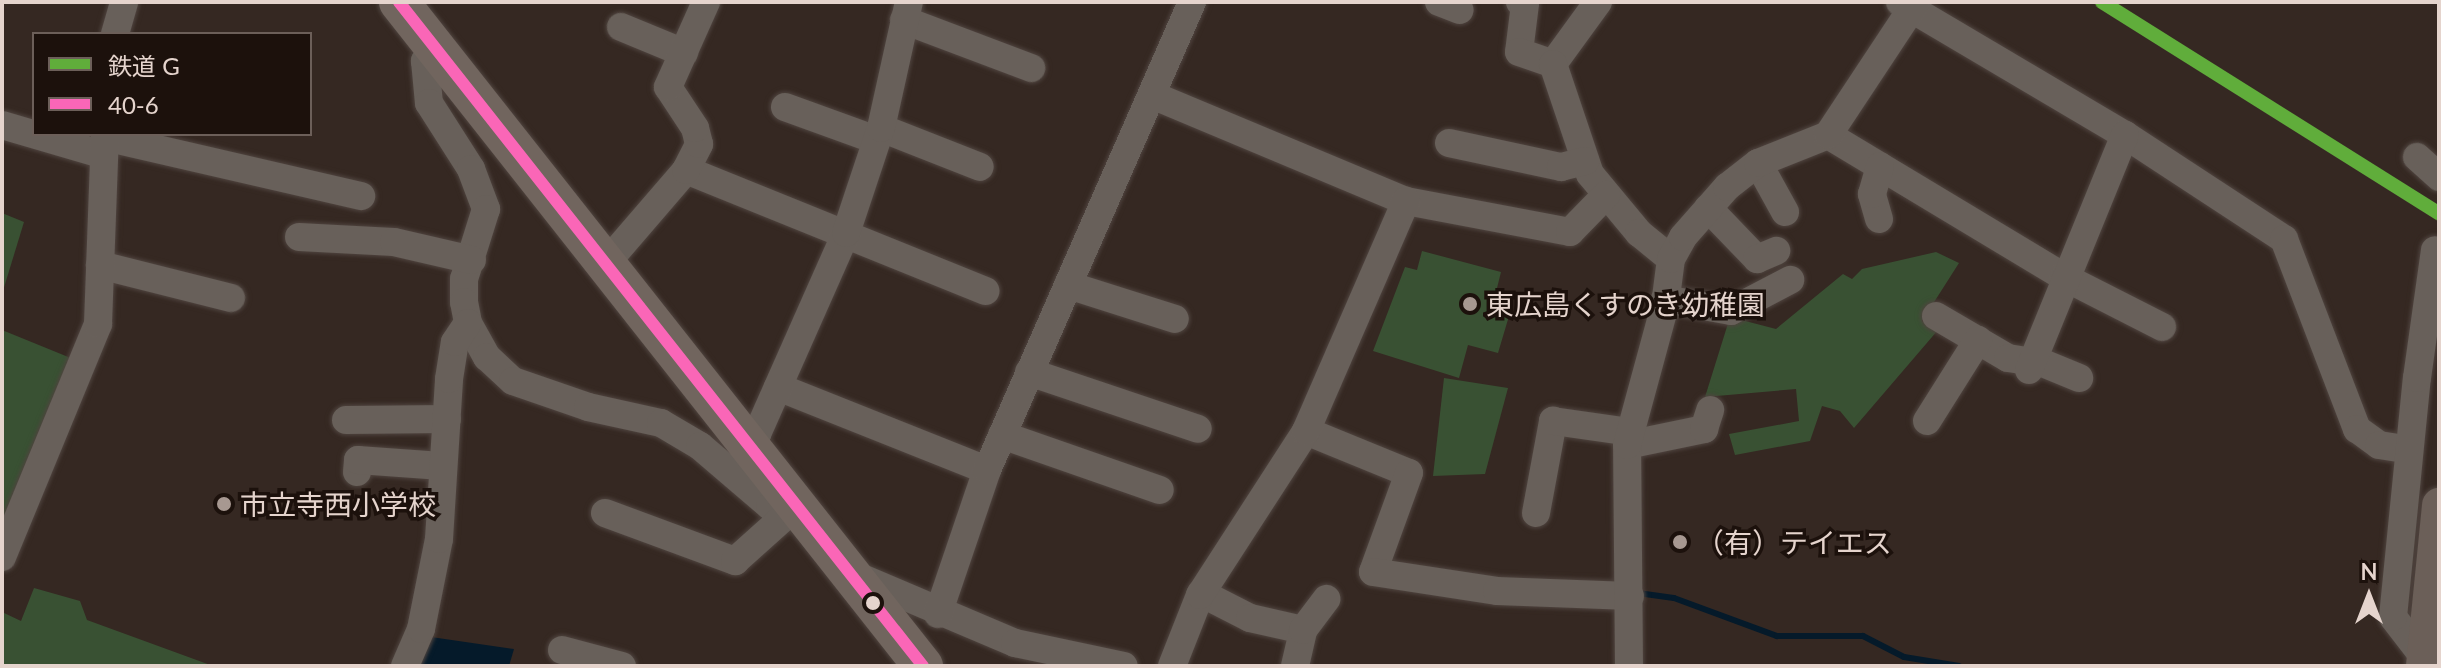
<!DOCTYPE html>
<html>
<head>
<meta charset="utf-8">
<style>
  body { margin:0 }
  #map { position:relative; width:2441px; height:668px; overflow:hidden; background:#352822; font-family:Lato,"Noto Sans JP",sans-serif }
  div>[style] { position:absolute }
  .green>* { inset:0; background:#395133 }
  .water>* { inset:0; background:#051a2a }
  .stream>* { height:6px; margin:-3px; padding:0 3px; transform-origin:3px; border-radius:3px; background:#051a2a }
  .roads { filter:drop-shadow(0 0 2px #4f443f) drop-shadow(0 0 2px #4f443f) }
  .minor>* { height:28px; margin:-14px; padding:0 14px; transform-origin:14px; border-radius:14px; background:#68605a }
  .major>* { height:34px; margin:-17px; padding:0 17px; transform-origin:17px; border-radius:17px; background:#6b5f58 }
  .highway>* { height:40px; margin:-20px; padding:0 20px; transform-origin:20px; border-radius:20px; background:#71655e }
  .bus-1>* { height:12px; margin:-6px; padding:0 6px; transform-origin:6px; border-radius:6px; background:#fa66b7 }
  .rail-1>* { height:14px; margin:-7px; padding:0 7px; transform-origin:7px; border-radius:7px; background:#60ad3b }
  .dots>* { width:22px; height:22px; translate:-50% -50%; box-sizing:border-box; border:4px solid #1c110c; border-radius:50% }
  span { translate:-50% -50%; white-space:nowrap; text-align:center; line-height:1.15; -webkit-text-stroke:7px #1c110c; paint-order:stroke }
  .poi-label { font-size:28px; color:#e5d4cd }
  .left { translate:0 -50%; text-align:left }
  .frame { position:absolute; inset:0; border:4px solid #e5d4cd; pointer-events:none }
  .legend { position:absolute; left:32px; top:32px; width:280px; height:104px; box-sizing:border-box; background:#1c110c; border:2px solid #6c5f59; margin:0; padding:10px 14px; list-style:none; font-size:24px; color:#e5d4cd }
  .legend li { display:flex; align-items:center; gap:16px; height:40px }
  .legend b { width:40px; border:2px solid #6c5f59 }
  .north { position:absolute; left:2329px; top:556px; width:80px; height:80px; -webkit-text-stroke:6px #1c110c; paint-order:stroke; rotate:0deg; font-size:22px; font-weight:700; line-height:32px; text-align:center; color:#e5d4cd }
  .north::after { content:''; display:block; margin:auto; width:28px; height:36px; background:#e5d4cd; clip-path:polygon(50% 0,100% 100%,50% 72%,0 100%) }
</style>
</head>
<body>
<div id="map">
  <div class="green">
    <i style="clip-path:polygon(2px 213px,24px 222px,2px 294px)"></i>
    <i style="clip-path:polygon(1422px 251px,1501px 272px,1497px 288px,1512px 306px,1498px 353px,1468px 345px,1459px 378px,1373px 351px,1405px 267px,1417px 270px)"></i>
    <i style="clip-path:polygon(1936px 252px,1959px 263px,1922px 321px,1938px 330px,1854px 428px,1840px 411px,1822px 406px,1810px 441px,1735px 455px,1729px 434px,1799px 421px,1796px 389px,1705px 397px,1730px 317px,1776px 329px,1843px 274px,1852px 279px,1862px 269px)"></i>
    <i style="clip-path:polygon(2px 330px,83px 363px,2px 543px)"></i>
    <i style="clip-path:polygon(1444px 378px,1508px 388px,1485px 474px,1433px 476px)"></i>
    <i style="clip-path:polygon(34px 588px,80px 601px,87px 620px,213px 666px,2px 666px,2px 612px,21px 621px)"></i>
  </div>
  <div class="water">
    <i style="clip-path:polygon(431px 637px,514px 649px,509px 666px,420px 666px)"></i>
  </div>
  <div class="stream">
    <i style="left:1638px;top:593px;width:36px;rotate:8deg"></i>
    <i style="left:1674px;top:598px;width:110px;rotate:20.3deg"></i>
    <i style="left:1777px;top:636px;width:86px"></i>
    <i style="left:1863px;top:636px;width:46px;rotate:27.1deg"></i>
    <i style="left:1904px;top:657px;width:56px;rotate:9.3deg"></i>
  </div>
  <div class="roads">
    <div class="minor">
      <i style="left:1439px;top:2px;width:22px;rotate:21deg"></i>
      <i style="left:1520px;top:2px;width:5px;rotate:22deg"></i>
      <i style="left:1525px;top:4px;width:48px;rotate:97.1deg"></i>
      <i style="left:1519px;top:52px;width:36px;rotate:19deg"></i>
      <i style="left:1598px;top:2px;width:77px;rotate:126deg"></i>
      <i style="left:1553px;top:64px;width:116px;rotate:71.4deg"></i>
      <i style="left:1590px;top:174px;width:77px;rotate:50.3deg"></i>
      <i style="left:1639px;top:233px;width:41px;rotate:39.1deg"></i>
      <i style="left:1900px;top:2px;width:261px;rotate:30.6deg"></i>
      <i style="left:2125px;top:135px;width:190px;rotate:33.2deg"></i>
      <i style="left:2284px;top:239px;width:204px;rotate:69deg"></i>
      <i style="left:2357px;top:429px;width:27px;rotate:36deg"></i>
      <i style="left:2379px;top:445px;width:30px;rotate:9deg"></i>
      <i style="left:904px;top:20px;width:136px;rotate:20.7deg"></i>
      <i style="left:621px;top:27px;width:68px;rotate:22.4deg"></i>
      <i style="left:115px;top:34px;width:33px;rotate:-74deg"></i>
      <i style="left:438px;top:49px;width:18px;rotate:137deg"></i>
      <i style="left:425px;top:61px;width:42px;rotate:84.6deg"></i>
      <i style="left:429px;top:103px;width:78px;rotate:57.5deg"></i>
      <i style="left:471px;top:169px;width:43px;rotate:69.4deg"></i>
      <i style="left:486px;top:209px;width:73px;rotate:107.4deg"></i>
      <i style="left:464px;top:279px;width:23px;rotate:90deg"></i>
      <i style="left:464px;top:302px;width:21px;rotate:79deg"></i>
      <i style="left:468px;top:323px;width:39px;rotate:61deg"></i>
      <i style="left:487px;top:357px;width:35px;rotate:43deg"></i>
      <i style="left:513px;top:381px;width:79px;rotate:19.1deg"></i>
      <i style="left:588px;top:407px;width:75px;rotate:12.4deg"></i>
      <i style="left:661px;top:423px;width:45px;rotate:30.5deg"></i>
      <i style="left:700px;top:446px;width:92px;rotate:40.6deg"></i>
      <i style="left:770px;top:506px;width:24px;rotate:5deg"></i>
      <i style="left:1152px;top:95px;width:275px;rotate:22.7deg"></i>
      <i style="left:1406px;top:201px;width:167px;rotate:10.7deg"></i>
      <i style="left:1570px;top:232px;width:52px;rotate:-45.8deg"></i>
      <i style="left:785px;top:107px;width:97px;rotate:19.9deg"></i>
      <i style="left:2px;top:125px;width:106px;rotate:16.4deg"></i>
      <i style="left:881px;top:128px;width:106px;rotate:21.5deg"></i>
      <i style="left:1828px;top:135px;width:275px;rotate:31deg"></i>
      <i style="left:2064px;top:277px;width:110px;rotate:27deg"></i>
      <i style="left:105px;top:137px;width:263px;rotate:13deg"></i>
      <i style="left:1449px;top:143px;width:115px;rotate:12.1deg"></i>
      <i style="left:1561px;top:167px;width:25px;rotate:-14deg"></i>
      <i style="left:2417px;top:157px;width:30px;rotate:42deg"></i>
      <i style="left:1758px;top:163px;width:56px;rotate:61.1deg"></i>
      <i style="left:686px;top:170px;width:323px;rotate:22deg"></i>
      <i style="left:1708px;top:208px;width:71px;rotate:46.1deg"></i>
      <i style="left:1757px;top:259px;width:21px;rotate:-23deg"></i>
      <i style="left:1879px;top:219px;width:26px;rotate:-106deg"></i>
      <i style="left:1872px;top:194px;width:29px;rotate:-74deg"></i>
      <i style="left:299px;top:237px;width:95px;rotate:3deg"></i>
      <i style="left:394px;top:242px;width:80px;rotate:13deg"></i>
      <i style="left:607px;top:262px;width:121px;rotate:-49.3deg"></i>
      <i style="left:686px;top:170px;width:29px;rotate:-63deg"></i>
      <i style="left:699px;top:144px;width:16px;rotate:-104deg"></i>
      <i style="left:695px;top:128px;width:49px;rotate:-123.4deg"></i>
      <i style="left:668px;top:87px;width:93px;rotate:-65.9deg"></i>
      <i style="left:100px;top:265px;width:135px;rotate:14.1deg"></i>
      <i style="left:1068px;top:285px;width:112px;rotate:17.6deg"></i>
      <i style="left:1665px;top:299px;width:67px;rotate:10.3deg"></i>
      <i style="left:1731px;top:311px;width:67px;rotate:-27.7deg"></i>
      <i style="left:1936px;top:316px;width:83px;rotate:30.3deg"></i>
      <i style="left:2008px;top:358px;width:24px;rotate:9deg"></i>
      <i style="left:2033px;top:359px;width:50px;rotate:22.4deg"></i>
      <i style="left:2029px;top:370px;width:254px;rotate:-67.8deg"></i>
      <i style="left:1029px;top:372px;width:178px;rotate:18.6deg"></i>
      <i style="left:778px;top:387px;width:225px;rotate:21.7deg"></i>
      <i style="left:346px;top:420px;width:101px;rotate:-0.6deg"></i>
      <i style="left:1927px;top:421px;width:96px;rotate:-57.8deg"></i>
      <i style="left:1306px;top:431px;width:111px;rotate:22.2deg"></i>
      <i style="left:1409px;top:473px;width:105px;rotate:110deg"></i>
      <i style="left:1373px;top:572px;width:125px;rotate:8.7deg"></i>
      <i style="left:1497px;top:591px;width:133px;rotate:2.2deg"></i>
      <i style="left:1002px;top:435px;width:167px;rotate:19.2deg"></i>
      <i style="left:747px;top:440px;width:12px;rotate:-31deg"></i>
      <i style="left:757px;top:434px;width:220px;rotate:-66.1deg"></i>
      <i style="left:846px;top:233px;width:111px;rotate:-71.6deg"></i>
      <i style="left:881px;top:128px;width:129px;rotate:-77.5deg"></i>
      <i style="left:1627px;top:445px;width:79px;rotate:-11.7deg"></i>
      <i style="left:1704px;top:429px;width:20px;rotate:-72deg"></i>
      <i style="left:357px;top:472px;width:12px;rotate:-85deg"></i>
      <i style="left:358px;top:460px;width:84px;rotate:4.1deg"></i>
      <i style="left:605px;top:513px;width:139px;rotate:20.3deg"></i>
      <i style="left:735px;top:561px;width:79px;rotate:-41.9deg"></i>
      <i style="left:1536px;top:513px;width:94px;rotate:-79.5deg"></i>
      <i style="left:1553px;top:421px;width:78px;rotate:8.1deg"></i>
      <i style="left:2px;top:557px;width:252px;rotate:-67.6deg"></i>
      <i style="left:98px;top:324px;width:190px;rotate:-87.9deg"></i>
      <i style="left:857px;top:576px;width:172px;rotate:23deg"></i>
      <i style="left:1015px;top:643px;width:111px;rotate:11.9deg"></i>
      <i style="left:1201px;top:593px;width:55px;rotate:27deg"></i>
      <i style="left:1250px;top:618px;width:54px;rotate:12.8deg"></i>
      <i style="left:938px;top:614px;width:152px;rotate:-71.2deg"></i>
      <i style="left:987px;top:470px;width:511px;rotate:-66.34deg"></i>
      <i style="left:2432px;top:647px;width:13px;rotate:135deg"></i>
      <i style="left:2423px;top:656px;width:49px;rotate:-127.6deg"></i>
      <i style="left:2393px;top:617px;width:240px;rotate:-84.3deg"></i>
      <i style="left:2417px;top:378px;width:129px;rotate:-82deg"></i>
      <i style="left:562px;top:650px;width:62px;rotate:14.9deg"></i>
      <i style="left:405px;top:666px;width:40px;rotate:-66.6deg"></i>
      <i style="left:421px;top:629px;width:92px;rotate:-78.7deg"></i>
      <i style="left:439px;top:539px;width:160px;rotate:-86.4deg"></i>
      <i style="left:449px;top:379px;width:37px;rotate:-81deg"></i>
      <i style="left:455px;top:342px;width:23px;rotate:-56deg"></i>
      <i style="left:1172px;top:666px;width:76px;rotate:-68.5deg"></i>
      <i style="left:1200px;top:595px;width:195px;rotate:-57.1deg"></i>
      <i style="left:1306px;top:431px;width:251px;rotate:-66.5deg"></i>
      <i style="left:1295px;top:666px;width:37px;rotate:-77deg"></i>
      <i style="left:1303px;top:630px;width:39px;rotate:-53deg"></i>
      <i style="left:1629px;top:666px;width:221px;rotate:-90.5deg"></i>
      <i style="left:1627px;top:445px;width:145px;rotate:-74.8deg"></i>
      <i style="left:1665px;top:305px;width:46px;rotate:-82.6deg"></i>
      <i style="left:1671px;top:259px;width:25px;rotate:-61deg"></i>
      <i style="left:1683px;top:237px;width:67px;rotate:-48.7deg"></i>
      <i style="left:1727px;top:187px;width:39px;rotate:-38deg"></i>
      <i style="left:1758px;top:163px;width:75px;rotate:-21.8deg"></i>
      <i style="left:1828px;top:135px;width:159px;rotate:-56.5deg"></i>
    </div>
    <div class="major">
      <i style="left:2423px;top:666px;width:162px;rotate:-84.3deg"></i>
    </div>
    <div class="highway">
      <i style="left:399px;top:2px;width:846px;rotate:51.72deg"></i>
    </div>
  </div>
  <div class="bus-1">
    <i style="left:399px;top:2px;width:846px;rotate:51.72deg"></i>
  </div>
  <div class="rail-1">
    <i style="left:2102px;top:2px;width:398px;rotate:32.1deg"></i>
  </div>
  <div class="dots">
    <i style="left:1470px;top:304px;background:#a79891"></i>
    <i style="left:224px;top:504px;background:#a79891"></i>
    <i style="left:1680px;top:542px;background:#a79891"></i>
    <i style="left:873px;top:603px;background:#e5d4cd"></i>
  </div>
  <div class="poi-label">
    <span class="left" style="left:1486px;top:304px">東広島くすのき幼稚園</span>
    <span class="left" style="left:240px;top:504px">市立寺西小学校</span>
    <span class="left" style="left:1696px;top:542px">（有）テイエス</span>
  </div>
  <div class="frame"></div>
  <ul class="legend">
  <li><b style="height:10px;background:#60ad3b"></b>鉄道 G</li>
  <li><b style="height:10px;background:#fa66b7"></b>40-6</li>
  </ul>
  <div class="north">N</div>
</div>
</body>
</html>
